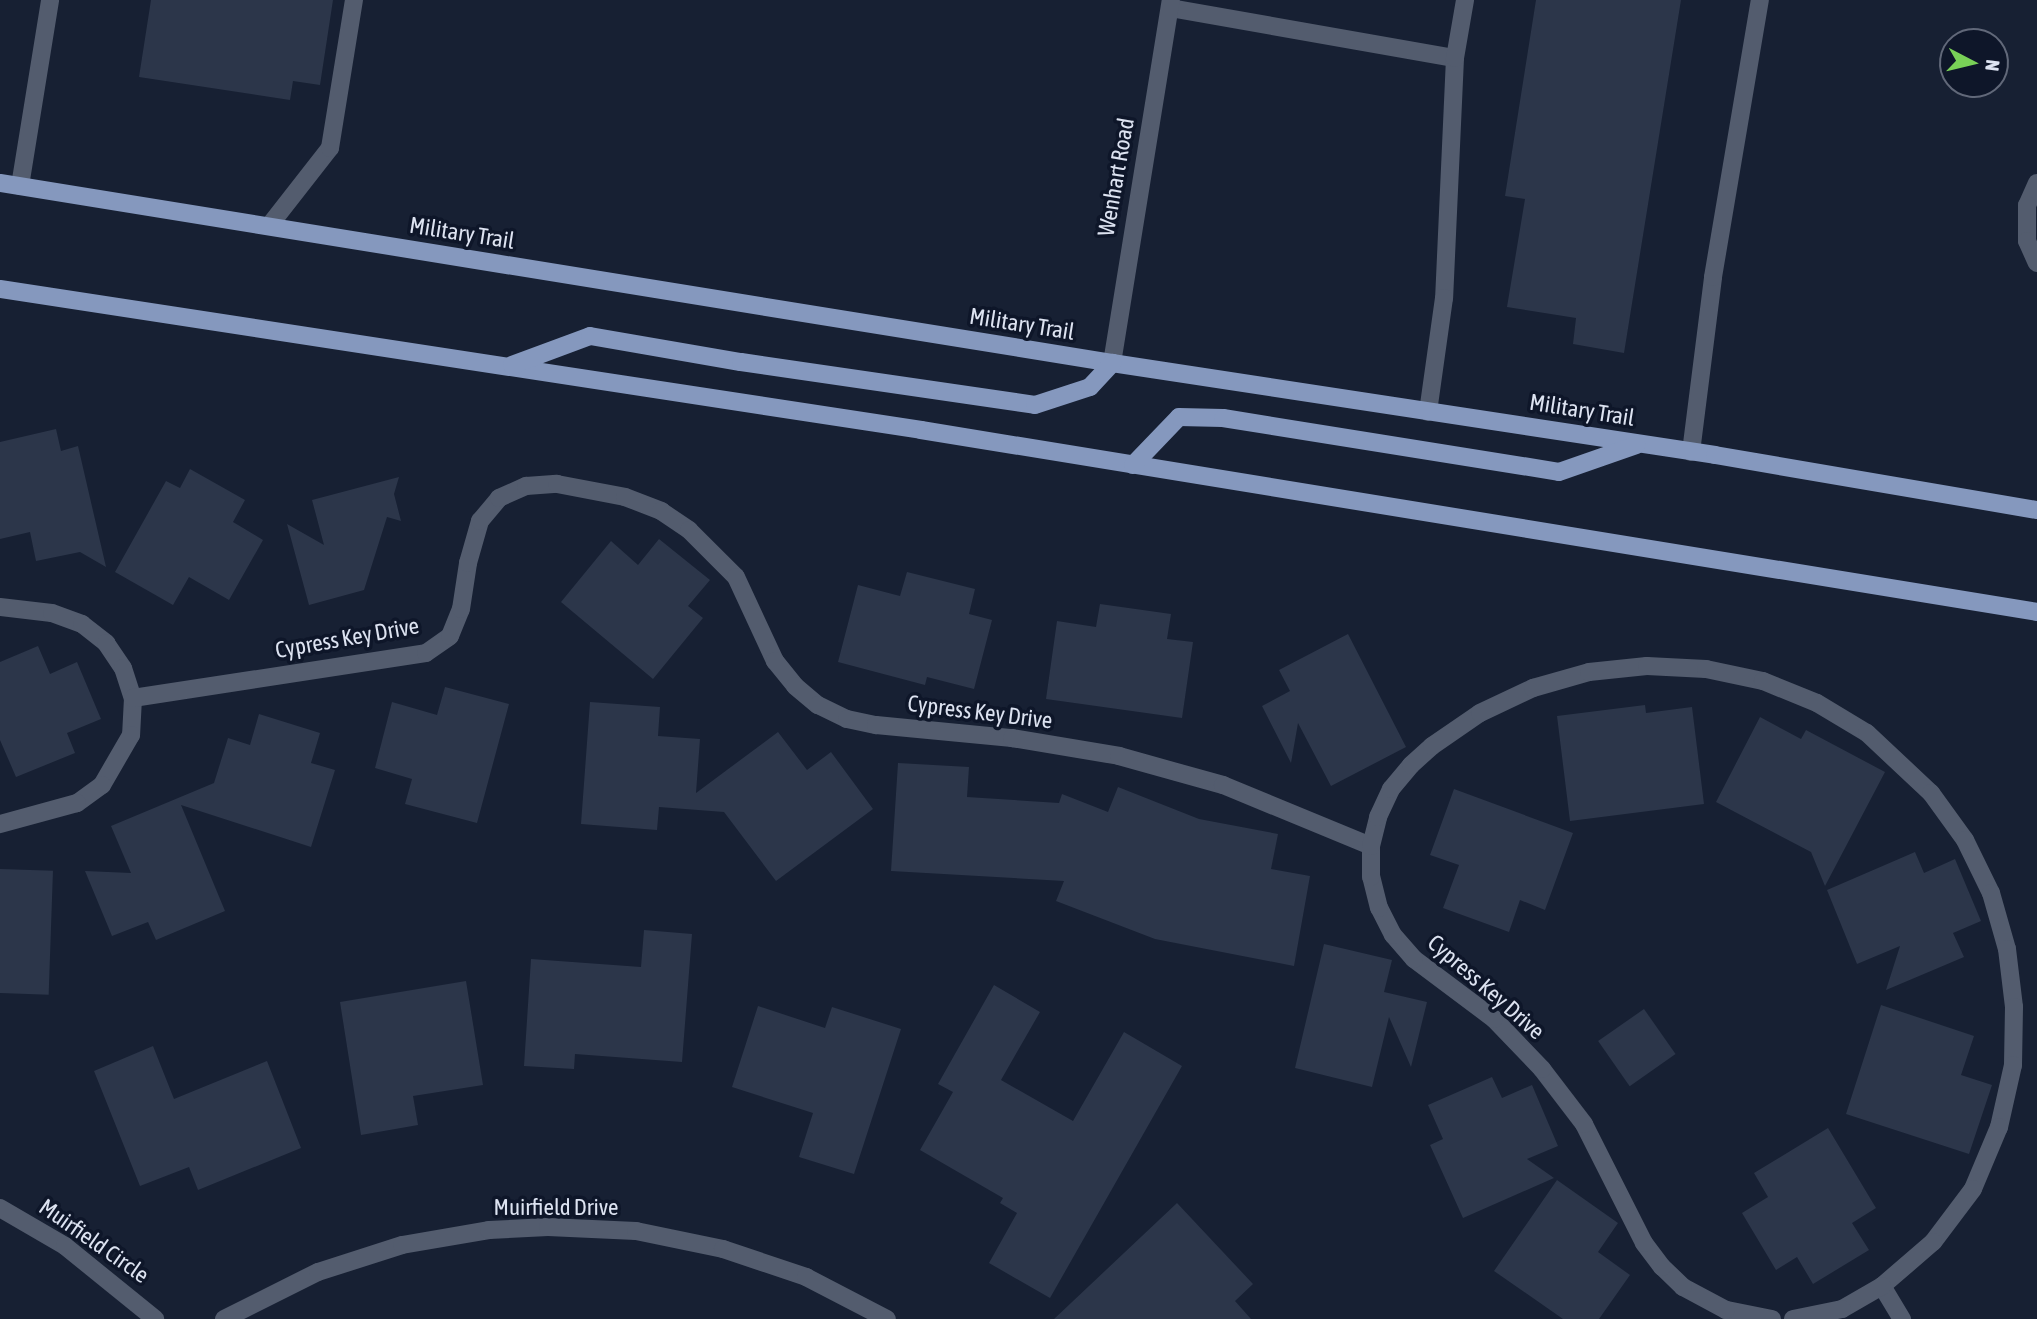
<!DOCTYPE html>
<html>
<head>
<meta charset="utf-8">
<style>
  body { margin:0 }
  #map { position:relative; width:2037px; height:1319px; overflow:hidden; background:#172033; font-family:"Asap Condensed",sans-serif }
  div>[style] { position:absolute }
  .building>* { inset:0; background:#2c364a; transform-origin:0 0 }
  .minor>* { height:18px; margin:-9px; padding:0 9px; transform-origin:9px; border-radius:9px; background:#535c6e }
  .major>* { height:18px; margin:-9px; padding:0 9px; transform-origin:9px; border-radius:9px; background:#8598be }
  span { translate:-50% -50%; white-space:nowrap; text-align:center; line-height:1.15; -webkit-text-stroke:7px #0e1629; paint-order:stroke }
  .street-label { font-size:23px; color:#dde3f1 }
  .north { position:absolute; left:1939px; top:28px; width:70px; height:70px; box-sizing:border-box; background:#0e1629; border:2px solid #616879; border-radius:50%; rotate:97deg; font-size:19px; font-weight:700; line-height:28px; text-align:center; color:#dde3f1 }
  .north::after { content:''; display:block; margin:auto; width:24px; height:32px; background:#79d157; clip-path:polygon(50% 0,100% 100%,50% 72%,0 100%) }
</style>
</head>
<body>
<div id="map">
  <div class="building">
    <i style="clip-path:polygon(151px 0,333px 0,320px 85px,293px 81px,290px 100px,139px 77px)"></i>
    <i style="clip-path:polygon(1536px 0,1681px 0,1624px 353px,1573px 344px,1576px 318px,1507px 307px,1525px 199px,1505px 196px)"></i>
    <i style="clip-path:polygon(56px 429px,61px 451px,78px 446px,106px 567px,80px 552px,36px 561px,30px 532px,0 539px,0 442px)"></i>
    <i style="clip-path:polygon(190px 469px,245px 500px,233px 522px,263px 540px,229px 600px,189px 577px,173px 605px,115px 572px,166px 481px,180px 488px)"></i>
    <i style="clip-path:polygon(399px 477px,394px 494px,401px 521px,387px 517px,364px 590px,309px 605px,287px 524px,324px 545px,312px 500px)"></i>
    <i style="clip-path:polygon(659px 539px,710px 580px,688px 606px,703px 618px,653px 679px,561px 602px,611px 541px,638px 565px)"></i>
    <i style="clip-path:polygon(907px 572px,975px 589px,969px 614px,992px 620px,974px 689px,927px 677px,925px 685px,838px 662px,858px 585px,900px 596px)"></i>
    <i style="clip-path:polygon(1100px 604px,1171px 614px,1167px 639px,1193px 642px,1182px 718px,1046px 699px,1057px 621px,1096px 627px)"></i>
    <i style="clip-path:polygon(1348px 634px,1406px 747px,1331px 786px,1298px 723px,1291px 763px,1262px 706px,1290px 691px,1279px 670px)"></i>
    <i style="clip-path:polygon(38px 646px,50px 674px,77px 662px,101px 719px,67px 733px,75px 753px,16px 777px,0 740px,0 662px)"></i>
    <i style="clip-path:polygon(445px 687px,509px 704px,477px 823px,405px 804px,412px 779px,375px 768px,392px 702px,437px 715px)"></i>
    <i style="clip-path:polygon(590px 702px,660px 707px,658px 736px,700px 739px,696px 793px,778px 732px,807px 770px,831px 752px,873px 809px,776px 881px,724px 812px,659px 807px,657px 830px,581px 824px)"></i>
    <i style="clip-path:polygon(1645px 705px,1646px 713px,1692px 707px,1704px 804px,1570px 821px,1557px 716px)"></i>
    <i style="clip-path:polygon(259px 714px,320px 733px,311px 763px,335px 770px,311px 847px,181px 805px,225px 911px,156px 940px,148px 922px,112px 936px,85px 871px,131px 873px,111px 826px,214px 783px,228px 738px,250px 745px)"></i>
    <i style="clip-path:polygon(1760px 717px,1801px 739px,1806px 730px,1885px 772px,1825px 886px,1811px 852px,1716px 802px)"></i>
    <i style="clip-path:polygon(898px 763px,969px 767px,967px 797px,1059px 803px,1062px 794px,1108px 812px,1118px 787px,1199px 819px,1278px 834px,1271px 869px,1310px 876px,1294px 966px,1155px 939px,1056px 901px,1064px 881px,891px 871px)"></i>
    <i style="clip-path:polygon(1454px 789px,1573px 833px,1545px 910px,1520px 900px,1509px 932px,1443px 908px,1459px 865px,1430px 855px)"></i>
    <i style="clip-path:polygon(1915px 852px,1924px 873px,1955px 859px,1981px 921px,1953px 933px,1964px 957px,1886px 990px,1900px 946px,1857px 964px,1827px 890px)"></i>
    <i style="left:0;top:869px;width:53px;height:124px;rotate:2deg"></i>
    <i style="clip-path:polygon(644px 930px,692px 934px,682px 1062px,575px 1054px,574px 1069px,524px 1066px,531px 959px,641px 967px)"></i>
    <i style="clip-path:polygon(1324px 944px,1392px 960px,1384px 992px,1427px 1002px,1411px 1067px,1389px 1017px,1372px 1087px,1295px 1068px)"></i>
    <i style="clip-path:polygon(466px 981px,483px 1085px,413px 1096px,418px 1125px,361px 1135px,340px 1002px)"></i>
    <i style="clip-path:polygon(994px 985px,1040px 1012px,1001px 1080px,1073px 1121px,1124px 1032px,1182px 1066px,1050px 1298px,989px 1263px,1017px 1213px,1000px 1203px,1003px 1198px,920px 1150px,953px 1092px,938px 1084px)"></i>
    <i style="clip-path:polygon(1881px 1005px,1974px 1036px,1961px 1075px,1992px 1085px,1969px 1154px,1846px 1114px)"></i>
    <i style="clip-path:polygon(758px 1006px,825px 1028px,832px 1007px,901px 1029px,854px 1174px,799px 1157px,813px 1113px,732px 1087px)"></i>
    <i style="left:1644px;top:1009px;width:55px;height:56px;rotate:55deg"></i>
    <i style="clip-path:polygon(153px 1046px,174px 1099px,267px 1061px,301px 1148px,198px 1190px,189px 1167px,140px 1186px,94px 1071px)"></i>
    <i style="clip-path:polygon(1492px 1077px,1502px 1098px,1532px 1085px,1558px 1146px,1527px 1159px,1554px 1178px,1463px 1218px,1430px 1145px,1443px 1139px,1428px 1105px)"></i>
    <i style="clip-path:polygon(1828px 1128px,1876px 1208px,1852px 1223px,1869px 1250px,1813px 1284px,1797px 1257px,1776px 1270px,1742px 1213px,1768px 1197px,1754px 1173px)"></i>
    <i style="clip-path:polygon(1557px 1180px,1618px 1223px,1598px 1252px,1630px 1275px,1599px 1319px,1563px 1319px,1494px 1271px)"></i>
    <i style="clip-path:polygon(1177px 1203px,1253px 1284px,1235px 1301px,1251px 1319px,1054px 1319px)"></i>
  </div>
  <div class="minor">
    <i style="left:1170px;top:8px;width:289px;rotate:10deg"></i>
    <i style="left:1455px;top:58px;width:240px;rotate:92.6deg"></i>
    <i style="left:1444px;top:298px;width:115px;rotate:98deg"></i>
    <i style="left:1455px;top:58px;width:59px;rotate:-80.2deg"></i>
    <i style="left:2037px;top:183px;width:24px;rotate:114deg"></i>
    <i style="left:2027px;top:205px;width:36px;rotate:90deg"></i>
    <i style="left:2027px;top:241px;width:24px;rotate:66deg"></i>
    <i style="left:20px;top:186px;width:188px;rotate:-80.8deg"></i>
    <i style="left:269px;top:226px;width:99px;rotate:-52deg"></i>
    <i style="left:330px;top:148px;width:150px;rotate:-80.8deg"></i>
    <i style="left:1112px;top:363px;width:368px;rotate:-80.8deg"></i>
    <i style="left:1691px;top:452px;width:176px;rotate:-82.8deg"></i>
    <i style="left:1713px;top:277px;width:281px;rotate:-80.4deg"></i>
    <i style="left:0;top:607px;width:52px;rotate:6.6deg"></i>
    <i style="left:52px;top:613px;width:32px;rotate:20deg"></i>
    <i style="left:82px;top:624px;width:31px;rotate:38deg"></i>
    <i style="left:106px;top:643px;width:30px;rotate:56deg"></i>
    <i style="left:123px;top:668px;width:32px;rotate:72deg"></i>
    <i style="left:133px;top:698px;width:37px;rotate:93deg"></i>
    <i style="left:131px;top:735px;width:58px;rotate:120.1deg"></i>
    <i style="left:102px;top:785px;width:31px;rotate:144deg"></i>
    <i style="left:77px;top:803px;width:80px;rotate:164.7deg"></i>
    <i style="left:133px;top:698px;width:296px;rotate:-8.7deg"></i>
    <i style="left:426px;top:653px;width:29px;rotate:-35deg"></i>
    <i style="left:450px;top:636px;width:29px;rotate:-68deg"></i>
    <i style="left:461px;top:609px;width:47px;rotate:-81.3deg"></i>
    <i style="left:468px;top:563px;width:44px;rotate:-74.1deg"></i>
    <i style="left:480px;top:521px;width:30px;rotate:-50deg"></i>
    <i style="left:499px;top:498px;width:30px;rotate:-24deg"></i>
    <i style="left:526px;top:486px;width:31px;rotate:-4deg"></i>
    <i style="left:557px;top:484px;width:69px;rotate:10.8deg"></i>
    <i style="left:625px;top:497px;width:39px;rotate:21deg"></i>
    <i style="left:661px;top:511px;width:34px;rotate:34deg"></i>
    <i style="left:689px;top:530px;width:66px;rotate:45deg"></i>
    <i style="left:736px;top:577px;width:93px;rotate:65.1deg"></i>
    <i style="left:775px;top:661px;width:32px;rotate:51deg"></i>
    <i style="left:795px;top:686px;width:30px;rotate:40deg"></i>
    <i style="left:818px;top:705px;width:32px;rotate:26deg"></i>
    <i style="left:847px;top:719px;width:30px;rotate:12deg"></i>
    <i style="left:876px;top:725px;width:137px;rotate:5.5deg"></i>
    <i style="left:1012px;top:738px;width:109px;rotate:9.5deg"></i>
    <i style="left:1119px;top:756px;width:108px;rotate:15.6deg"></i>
    <i style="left:1223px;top:785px;width:160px;rotate:22.4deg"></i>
    <i style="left:0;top:1208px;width:75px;rotate:30.3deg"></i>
    <i style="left:65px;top:1246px;width:116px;rotate:39deg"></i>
    <i style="left:1882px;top:1286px;width:39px;rotate:59deg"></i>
    <i style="left:224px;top:1319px;width:105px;rotate:-26.6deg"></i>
    <i style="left:318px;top:1272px;width:88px;rotate:-17.8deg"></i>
    <i style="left:402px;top:1245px;width:88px;rotate:-9.8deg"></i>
    <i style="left:489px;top:1230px;width:59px;rotate:-2.9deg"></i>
    <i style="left:548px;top:1227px;width:88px;rotate:2.6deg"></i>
    <i style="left:636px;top:1231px;width:89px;rotate:11.7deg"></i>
    <i style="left:723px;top:1249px;width:88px;rotate:18.6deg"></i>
    <i style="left:806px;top:1277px;width:91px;rotate:27.4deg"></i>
    <i style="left:1772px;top:1319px;width:47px;rotate:-168.9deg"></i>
    <i style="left:1726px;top:1310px;width:49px;rotate:-151.9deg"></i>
    <i style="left:1683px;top:1287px;width:29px;rotate:-136deg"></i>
    <i style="left:1662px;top:1267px;width:30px;rotate:-127deg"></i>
    <i style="left:1644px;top:1243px;width:133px;rotate:-116.8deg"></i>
    <i style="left:1584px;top:1124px;width:69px;rotate:-127.4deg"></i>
    <i style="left:1542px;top:1069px;width:69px;rotate:-133.8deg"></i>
    <i style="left:1494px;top:1019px;width:100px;rotate:-143.1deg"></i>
    <i style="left:1414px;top:959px;width:32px;rotate:-131deg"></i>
    <i style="left:1393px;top:935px;width:30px;rotate:-117deg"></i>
    <i style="left:1379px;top:908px;width:32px;rotate:-104deg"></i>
    <i style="left:1371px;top:877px;width:31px;rotate:-90deg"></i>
    <i style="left:1371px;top:846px;width:30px;rotate:-76deg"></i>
    <i style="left:1378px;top:817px;width:31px;rotate:-65deg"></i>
    <i style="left:1391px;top:789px;width:31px;rotate:-50deg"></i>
    <i style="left:1411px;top:765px;width:28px;rotate:-42deg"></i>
    <i style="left:1432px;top:746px;width:58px;rotate:-34.5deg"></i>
    <i style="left:1480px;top:713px;width:59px;rotate:-25.3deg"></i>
    <i style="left:1533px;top:688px;width:58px;rotate:-15.9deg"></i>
    <i style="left:1589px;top:672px;width:58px;rotate:-5.9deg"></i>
    <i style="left:1647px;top:666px;width:59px;rotate:2.9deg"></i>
    <i style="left:1706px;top:669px;width:58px;rotate:11.9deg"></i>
    <i style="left:1763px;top:681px;width:58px;rotate:22.2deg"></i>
    <i style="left:1817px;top:703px;width:58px;rotate:31deg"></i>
    <i style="left:1867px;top:733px;width:88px;rotate:43.2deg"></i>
    <i style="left:1931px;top:793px;width:58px;rotate:54.1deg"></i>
    <i style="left:1965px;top:840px;width:59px;rotate:63.9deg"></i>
    <i style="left:1991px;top:893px;width:58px;rotate:74.1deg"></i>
    <i style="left:2007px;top:949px;width:58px;rotate:83.1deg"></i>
    <i style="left:2014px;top:1007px;width:58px;rotate:91deg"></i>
    <i style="left:2013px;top:1065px;width:64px;rotate:102.7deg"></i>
    <i style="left:1999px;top:1127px;width:67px;rotate:112.8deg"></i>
    <i style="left:1973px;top:1189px;width:66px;rotate:127deg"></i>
    <i style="left:1933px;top:1242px;width:67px;rotate:139.2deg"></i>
    <i style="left:1882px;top:1286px;width:46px;rotate:150.1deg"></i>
    <i style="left:1842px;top:1309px;width:50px;rotate:168.5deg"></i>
  </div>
  <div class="major">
    <i style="left:0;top:183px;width:1126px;rotate:9.19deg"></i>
    <i style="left:1112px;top:363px;width:610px;rotate:8.67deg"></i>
    <i style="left:1715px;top:455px;width:327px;rotate:9.7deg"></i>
    <i style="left:0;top:289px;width:932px;rotate:8.7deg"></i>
    <i style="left:921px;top:430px;width:1131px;rotate:9.26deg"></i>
    <i style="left:512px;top:365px;width:83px;rotate:-20.4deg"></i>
    <i style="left:590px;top:336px;width:153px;rotate:9.8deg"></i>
    <i style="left:741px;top:362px;width:297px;rotate:8.3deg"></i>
    <i style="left:1035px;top:405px;width:58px;rotate:-18.1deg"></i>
    <i style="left:1090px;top:387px;width:33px;rotate:-47deg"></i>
    <i style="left:1133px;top:465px;width:66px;rotate:-46.2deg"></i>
    <i style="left:1179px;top:417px;width:44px;rotate:1.3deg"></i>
    <i style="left:1223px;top:418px;width:340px;rotate:9.1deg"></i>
    <i style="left:1559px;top:472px;width:82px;rotate:-19.3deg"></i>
  </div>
  <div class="street-label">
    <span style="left:1116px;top:177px;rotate:-80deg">Wenhart Road</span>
    <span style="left:462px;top:233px;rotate:9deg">Military Trail</span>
    <span style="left:1022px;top:324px;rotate:9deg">Military Trail</span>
    <span style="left:1582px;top:410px;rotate:9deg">Military Trail</span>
    <span style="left:347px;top:638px;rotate:-10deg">Cypress Key Drive</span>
    <span style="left:980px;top:712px;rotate:7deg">Cypress Key Drive</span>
    <span style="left:1486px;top:987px;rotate:41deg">Cypress Key Drive</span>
    <span style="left:556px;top:1207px">Muirfield Drive</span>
    <span style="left:94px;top:1241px;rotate:35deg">Muirfield Circle</span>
  </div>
  <div class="north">N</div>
</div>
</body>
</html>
